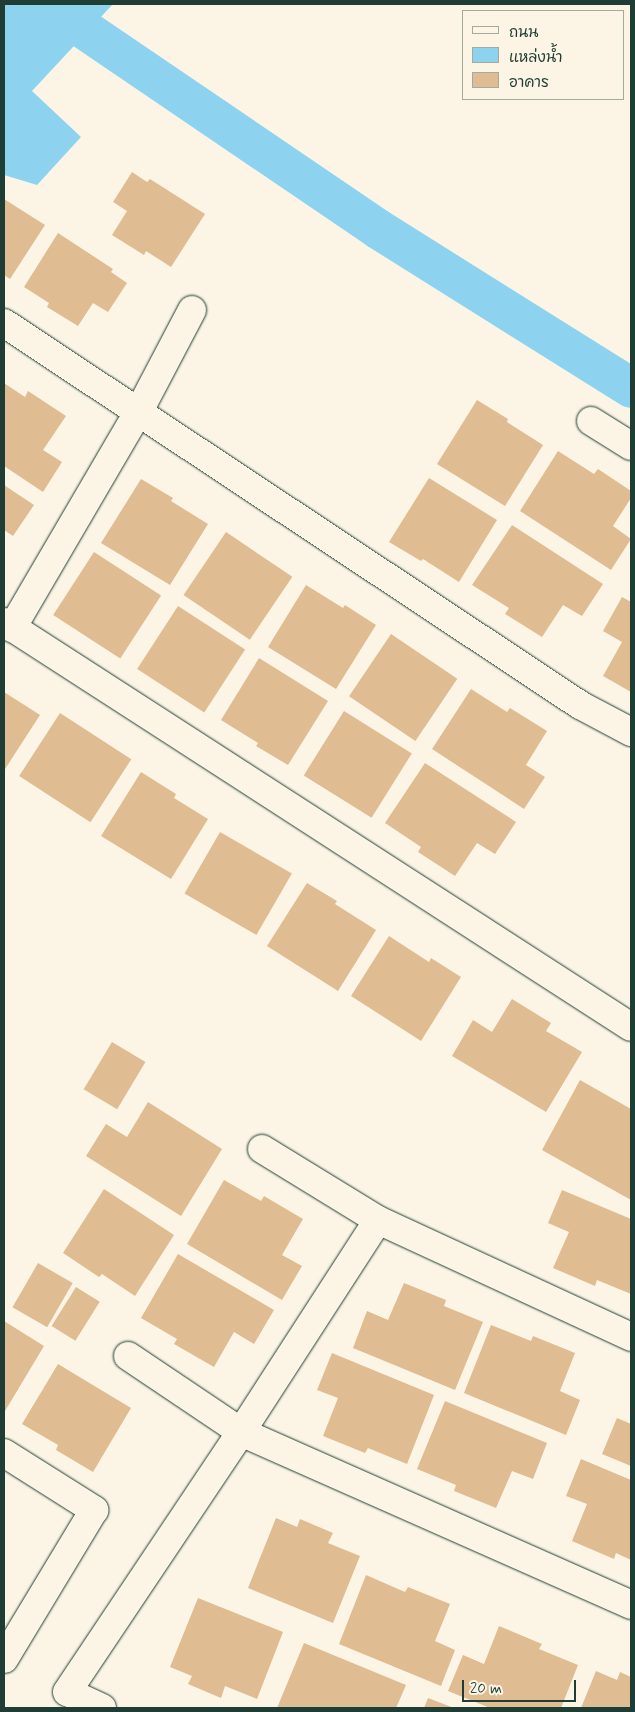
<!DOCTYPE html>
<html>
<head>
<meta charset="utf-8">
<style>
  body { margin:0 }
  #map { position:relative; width:635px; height:1712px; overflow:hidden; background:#fcf5e5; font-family:Mynerve,"Playpen Sans Thai",sans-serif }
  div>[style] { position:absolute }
  .water>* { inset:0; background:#8dd3ef }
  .canal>* { height:40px; margin:-20px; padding:0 20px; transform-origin:20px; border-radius:20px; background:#8dd3ef }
  .building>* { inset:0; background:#dfbc91; transform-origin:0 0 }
  .roads { filter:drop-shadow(0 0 1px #1f3d34) drop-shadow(0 0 1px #1f3d34) }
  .minor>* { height:28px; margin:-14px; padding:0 14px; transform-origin:14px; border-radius:14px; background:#fcf5e5 }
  span { translate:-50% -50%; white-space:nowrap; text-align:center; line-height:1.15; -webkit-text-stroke:4px #fcf5e5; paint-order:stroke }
  .frame { position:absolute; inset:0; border:5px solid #1f3d34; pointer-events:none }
  .legend { position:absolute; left:462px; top:10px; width:162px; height:90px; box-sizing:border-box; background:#fcf5e5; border:1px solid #a4ab9e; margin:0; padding:6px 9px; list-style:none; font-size:15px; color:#1f3d34 }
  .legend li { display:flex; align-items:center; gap:10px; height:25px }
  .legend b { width:25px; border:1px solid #a4ab9e }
  .scale { position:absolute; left:462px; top:1680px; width:114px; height:22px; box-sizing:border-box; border:2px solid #1f3d34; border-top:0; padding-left:6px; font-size:15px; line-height:18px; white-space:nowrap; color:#1f3d34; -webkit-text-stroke:4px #fcf5e5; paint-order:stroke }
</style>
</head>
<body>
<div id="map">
  <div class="water">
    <i style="clip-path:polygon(4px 4px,113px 4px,32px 91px,81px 137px,37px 185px,4px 175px)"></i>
  </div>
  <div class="canal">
    <i style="left:47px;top:4px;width:400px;rotate:34.2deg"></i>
    <i style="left:378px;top:229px;width:299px;rotate:32.1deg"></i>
  </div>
  <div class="building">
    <i style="clip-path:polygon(132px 172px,147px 182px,150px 179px,205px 214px,171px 267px,146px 251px,144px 255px,112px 235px,127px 211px,113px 202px)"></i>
    <i style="clip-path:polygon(4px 199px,45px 225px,10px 279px,4px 275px)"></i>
    <i style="clip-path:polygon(58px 233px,113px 269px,111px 272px,127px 283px,108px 312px,93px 303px,78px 326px,47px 307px,49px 303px,24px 287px)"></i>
    <i style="clip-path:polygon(4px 383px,25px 397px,28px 391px,66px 416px,43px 450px,62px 462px,43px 492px,4px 466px)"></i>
    <i style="clip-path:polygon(477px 400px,508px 419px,507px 422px,543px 445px,505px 506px,437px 464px)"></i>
    <i style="clip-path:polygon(558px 451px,594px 474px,598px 469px,631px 491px,631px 498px,613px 526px,631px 539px,611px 570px,520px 511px)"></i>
    <i style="clip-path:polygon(429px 478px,497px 520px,459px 582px,423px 559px,421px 561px,389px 542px)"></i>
    <i style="clip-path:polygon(141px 479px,173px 498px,171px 501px,208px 524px,170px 585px,101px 543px)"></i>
    <i style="clip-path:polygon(4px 485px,34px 505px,13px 536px,4px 530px)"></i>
    <i style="clip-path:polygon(512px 525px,603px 584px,582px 616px,563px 605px,542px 637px,505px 614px,509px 608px,472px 585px)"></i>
    <i style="left:226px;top:532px;width:80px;height:76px;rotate:34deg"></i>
    <i style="left:94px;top:552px;width:80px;height:75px;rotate:33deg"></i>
    <i style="clip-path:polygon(306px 585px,343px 608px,345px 605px,376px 625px,336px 689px,268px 647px)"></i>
    <i style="clip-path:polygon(622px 597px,631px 602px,631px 692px,603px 676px,622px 642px,603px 631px)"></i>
    <i style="left:178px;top:606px;width:80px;height:75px;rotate:33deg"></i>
    <i style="left:391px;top:634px;width:80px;height:75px;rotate:34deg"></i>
    <i style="clip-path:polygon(259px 658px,328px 701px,288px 765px,256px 746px,258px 743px,221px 720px)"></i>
    <i style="clip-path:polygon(471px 689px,507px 712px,510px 708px,547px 731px,526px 765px,545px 777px,524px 809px,432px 749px)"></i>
    <i style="clip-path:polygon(4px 692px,40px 715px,5px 769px,4px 768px)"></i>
    <i style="left:344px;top:711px;width:80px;height:76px;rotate:32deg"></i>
    <i style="left:60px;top:713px;width:85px;height:75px;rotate:33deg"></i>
    <i style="clip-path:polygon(425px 763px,516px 822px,495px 854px,477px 843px,455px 876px,418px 852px,421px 847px,385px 823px)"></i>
    <i style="clip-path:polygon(141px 772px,176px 794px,174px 798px,208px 819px,171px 879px,101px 836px)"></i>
    <i style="left:220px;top:832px;width:83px;height:71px;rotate:30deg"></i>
    <i style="clip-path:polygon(307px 883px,337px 901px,335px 904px,376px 930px,338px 991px,267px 946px)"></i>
    <i style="clip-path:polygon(389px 936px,429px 962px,431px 958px,461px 977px,421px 1041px,351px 996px)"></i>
    <i style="clip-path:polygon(512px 999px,551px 1023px,546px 1031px,582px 1052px,546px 1112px,452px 1056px,473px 1020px,492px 1032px)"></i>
    <i style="left:112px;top:1042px;width:39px;height:55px;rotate:31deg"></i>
    <i style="clip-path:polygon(580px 1080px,631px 1109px,631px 1200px,542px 1150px)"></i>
    <i style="clip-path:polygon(148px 1102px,222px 1149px,181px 1216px,86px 1156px,106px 1124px,127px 1137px)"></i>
    <i style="clip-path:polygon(224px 1180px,261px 1201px,264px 1196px,303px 1219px,282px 1255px,302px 1266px,282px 1300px,187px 1244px)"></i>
    <i style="clip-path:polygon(104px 1189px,174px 1235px,135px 1296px,102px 1274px,99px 1277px,63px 1253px)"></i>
    <i style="clip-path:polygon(562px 1190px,631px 1219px,631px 1294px,597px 1280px,595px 1286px,553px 1268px,569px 1232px,548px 1223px)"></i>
    <i style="clip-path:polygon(178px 1254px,274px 1310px,254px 1344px,234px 1332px,214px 1367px,174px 1344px,177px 1339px,141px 1318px)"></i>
    <i style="left:38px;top:1263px;width:40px;height:51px;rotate:30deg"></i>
    <i style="clip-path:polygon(404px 1283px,446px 1300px,444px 1306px,483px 1322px,455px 1390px,353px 1348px,367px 1311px,388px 1320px)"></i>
    <i style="left:76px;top:1287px;width:28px;height:46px;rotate:32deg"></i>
    <i style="clip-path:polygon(4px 1321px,44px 1346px,5px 1411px,4px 1410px)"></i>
    <i style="clip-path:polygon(491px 1325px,531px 1341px,533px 1336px,575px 1353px,560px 1391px,580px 1400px,566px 1435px,464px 1393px)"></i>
    <i style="clip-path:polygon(332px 1353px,434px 1395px,407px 1464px,368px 1448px,365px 1453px,323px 1436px,338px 1398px,317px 1390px)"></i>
    <i style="clip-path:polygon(58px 1364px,131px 1408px,93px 1472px,56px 1450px,58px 1445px,22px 1424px)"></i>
    <i style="clip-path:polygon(445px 1401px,547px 1443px,533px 1479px,512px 1471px,496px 1508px,454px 1491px,456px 1485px,417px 1469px)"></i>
    <i style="clip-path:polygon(617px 1418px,631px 1424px,631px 1466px,602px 1454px)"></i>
    <i style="clip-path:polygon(581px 1459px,631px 1480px,631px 1560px,616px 1553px,614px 1559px,572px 1541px,587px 1504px,566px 1496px)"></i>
    <i style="clip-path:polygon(276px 1518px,297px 1527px,300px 1519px,333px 1533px,328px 1543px,360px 1556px,333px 1623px,248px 1588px)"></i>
    <i style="clip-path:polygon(366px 1575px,405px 1592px,408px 1587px,450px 1604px,435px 1641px,455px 1650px,441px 1686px,339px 1644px)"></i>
    <i style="clip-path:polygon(198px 1598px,283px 1632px,257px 1699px,225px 1686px,221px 1698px,188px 1684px,192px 1676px,170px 1667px)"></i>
    <i style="clip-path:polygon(499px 1626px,542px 1644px,539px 1649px,578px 1665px,561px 1708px,490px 1708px,448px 1691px,463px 1655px,484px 1664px)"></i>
    <i style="clip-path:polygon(304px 1643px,406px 1685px,396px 1708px,277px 1708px)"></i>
    <i style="clip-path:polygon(596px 1671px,617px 1680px,620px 1672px,631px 1677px,631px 1708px,581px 1708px)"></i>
    <i style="clip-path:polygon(428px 1698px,454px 1708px,424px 1708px)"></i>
  </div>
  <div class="roads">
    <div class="minor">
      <i style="left:4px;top:323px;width:691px;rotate:33.55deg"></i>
      <i style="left:580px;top:705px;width:58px;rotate:27.9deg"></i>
      <i style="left:591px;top:421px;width:47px;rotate:32deg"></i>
      <i style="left:4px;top:622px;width:746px;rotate:32.86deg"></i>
      <i style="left:12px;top:628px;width:251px;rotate:-59.7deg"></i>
      <i style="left:139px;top:411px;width:114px;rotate:-62.3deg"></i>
      <i style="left:262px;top:1149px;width:136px;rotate:31.5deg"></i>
      <i style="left:378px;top:1220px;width:279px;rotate:24.8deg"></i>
      <i style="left:128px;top:1356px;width:136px;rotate:33.9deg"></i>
      <i style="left:241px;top:1432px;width:427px;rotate:23.9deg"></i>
      <i style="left:4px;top:1453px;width:107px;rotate:32.3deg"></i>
      <i style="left:94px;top:1510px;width:174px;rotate:121.1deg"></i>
      <i style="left:102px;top:1708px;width:38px;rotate:-155deg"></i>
      <i style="left:67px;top:1692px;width:313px;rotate:-56.2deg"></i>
      <i style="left:241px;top:1432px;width:252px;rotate:-57.1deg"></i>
    </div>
  </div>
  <div class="frame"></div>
  <ul class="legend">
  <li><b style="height:6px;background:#fcf5e5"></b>ถนน</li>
  <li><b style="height:14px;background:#8dd3ef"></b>แหล่งน้ำ</li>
  <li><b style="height:14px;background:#dfbc91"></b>อาคาร</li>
  </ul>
  <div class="scale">20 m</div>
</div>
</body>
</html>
